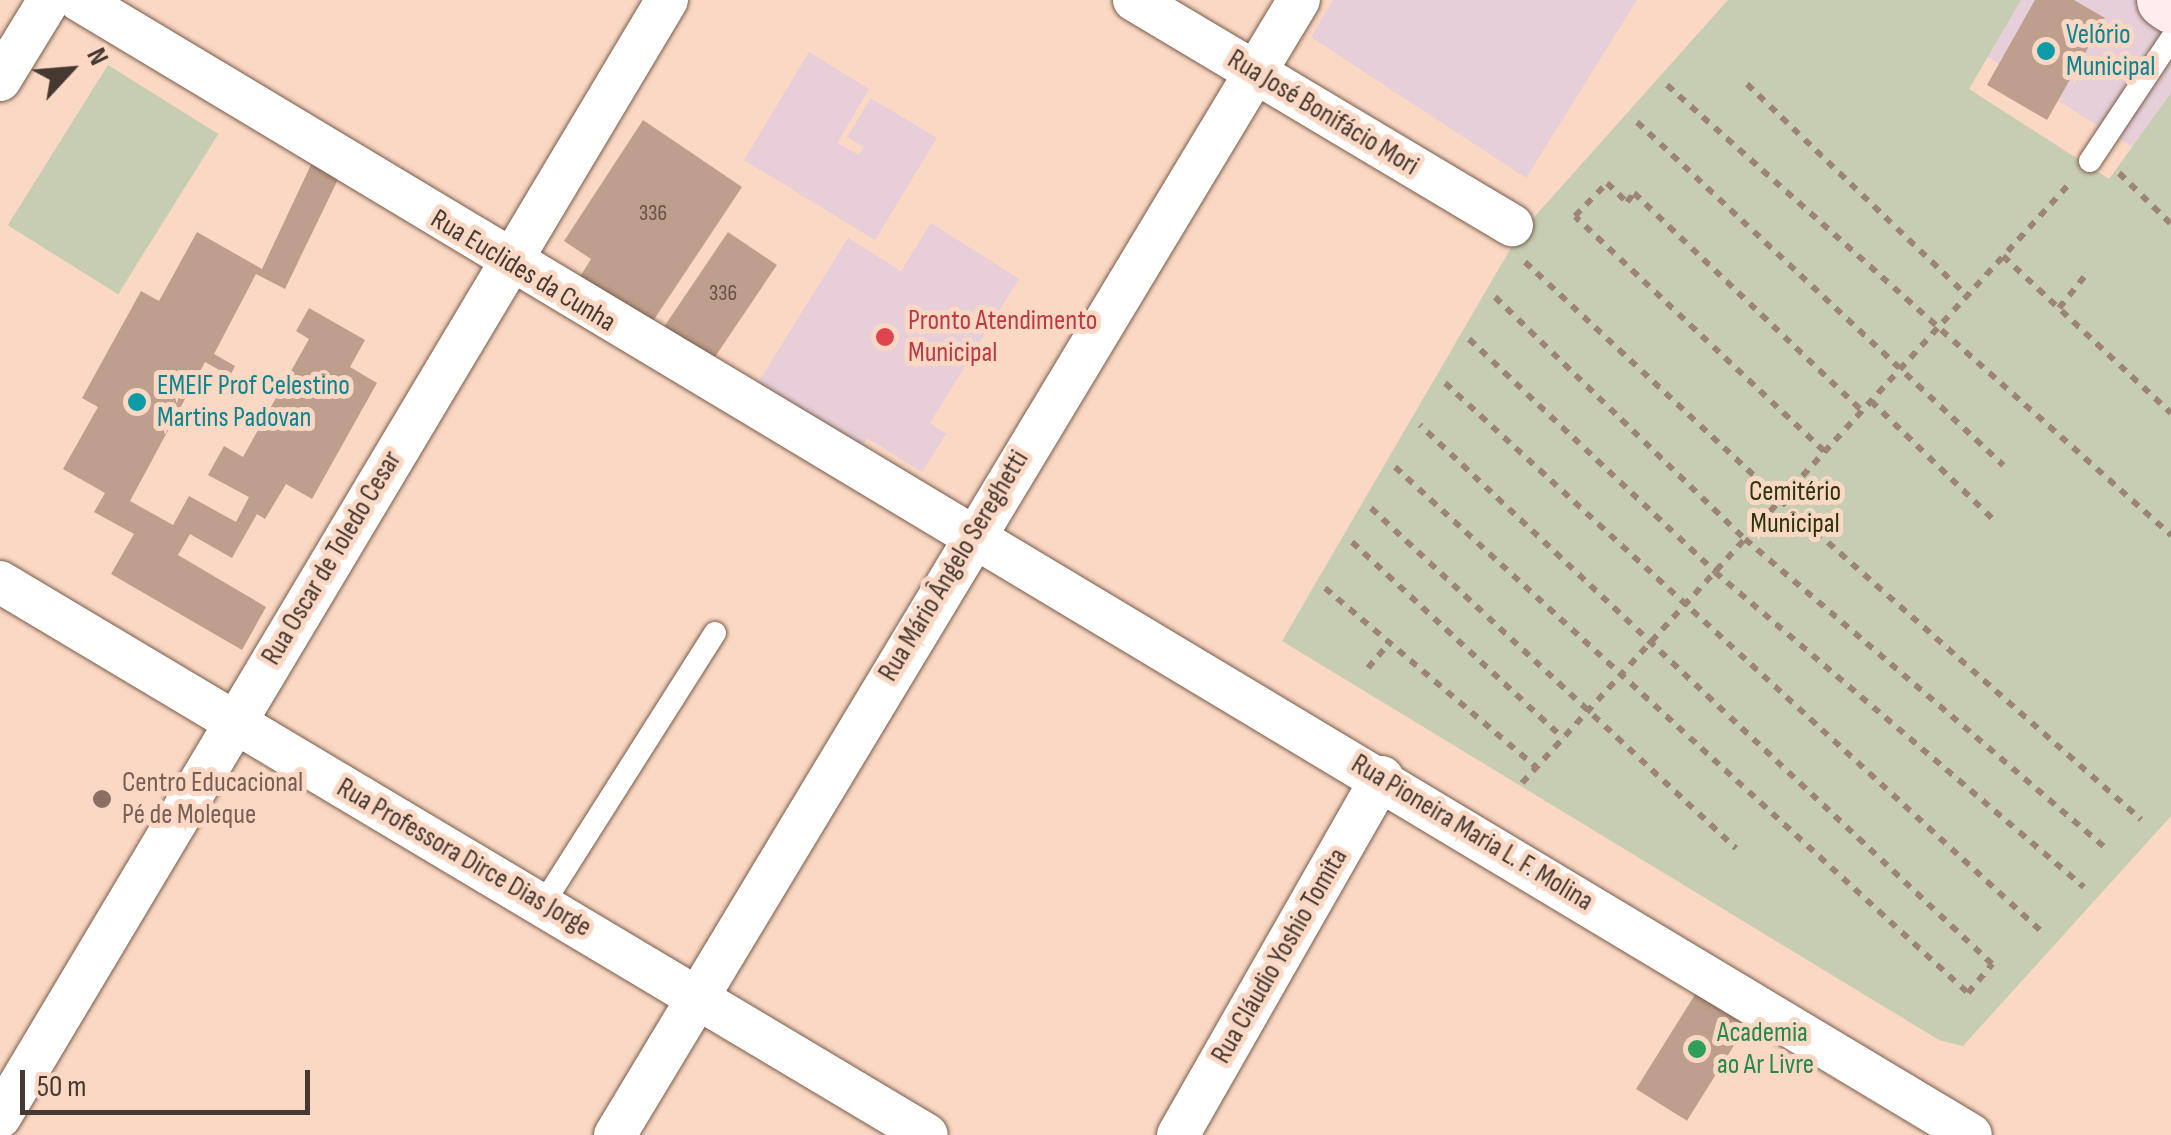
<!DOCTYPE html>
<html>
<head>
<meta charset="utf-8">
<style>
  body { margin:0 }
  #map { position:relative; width:2171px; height:1135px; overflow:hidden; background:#fad8c4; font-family:"Sofia Sans Condensed",sans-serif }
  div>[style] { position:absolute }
  .commercial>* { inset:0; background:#e6cfd9 }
  .medical>* { inset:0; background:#e7ced8 }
  .green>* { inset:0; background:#c6cdb2; transform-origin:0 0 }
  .building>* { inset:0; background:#be9e8c; transform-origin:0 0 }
  .path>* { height:6px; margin-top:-3px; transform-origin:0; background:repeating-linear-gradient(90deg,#9c8577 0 8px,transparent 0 16px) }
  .roads { filter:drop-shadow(0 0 2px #785c4a) drop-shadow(0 0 2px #785c4a) }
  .lane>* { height:22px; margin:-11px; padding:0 11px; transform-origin:11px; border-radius:11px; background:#fff }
  .street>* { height:42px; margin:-21px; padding:0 21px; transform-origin:21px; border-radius:21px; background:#fff }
  .secondary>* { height:55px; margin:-27.5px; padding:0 27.5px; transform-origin:27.5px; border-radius:27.5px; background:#ffecee }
  .dots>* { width:28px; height:28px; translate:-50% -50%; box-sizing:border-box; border:5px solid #fad8c4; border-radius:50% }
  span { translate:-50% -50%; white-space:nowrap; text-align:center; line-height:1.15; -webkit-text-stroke:10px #fad8c4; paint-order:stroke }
  .number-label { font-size:22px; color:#645248 }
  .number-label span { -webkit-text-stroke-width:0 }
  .culture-label { font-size:28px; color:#0d838f }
  .left { translate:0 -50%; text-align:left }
  .street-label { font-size:28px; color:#463931 }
  .health-label { font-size:28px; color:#be3a42 }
  .park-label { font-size:28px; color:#2d350b }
  .education-label { font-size:28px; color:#785e54 }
  .leisure-label { font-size:28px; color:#27864d }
  .north { position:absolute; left:20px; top:20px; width:100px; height:100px; -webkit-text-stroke:8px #fad8c4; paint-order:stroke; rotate:64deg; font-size:28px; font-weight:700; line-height:40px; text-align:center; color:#463931 }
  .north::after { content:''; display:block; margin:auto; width:35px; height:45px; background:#463931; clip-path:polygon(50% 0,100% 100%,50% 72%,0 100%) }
  .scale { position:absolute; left:20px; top:1070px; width:290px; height:45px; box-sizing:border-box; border:5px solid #463931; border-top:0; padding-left:12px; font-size:30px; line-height:35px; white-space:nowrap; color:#463931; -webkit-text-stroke:8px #fad8c4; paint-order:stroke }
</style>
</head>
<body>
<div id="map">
  <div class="commercial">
    <i style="clip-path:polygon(1333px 0,1637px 0,1526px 178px,1311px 37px)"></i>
    <i style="clip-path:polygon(1896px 0,2171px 0,2171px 171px)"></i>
  </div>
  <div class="medical">
    <i style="clip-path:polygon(809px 52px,869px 89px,837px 143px,859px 155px,864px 147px,847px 137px,871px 98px,937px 138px,875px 240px,744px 160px)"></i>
    <i style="clip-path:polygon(931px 223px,1019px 279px,930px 423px,946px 434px,922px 472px,867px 438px,854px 459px,751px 394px,848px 238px,901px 271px)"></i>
  </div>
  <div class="green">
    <i style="clip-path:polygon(1728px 0,2021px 0,1969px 89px,2109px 179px,2171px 93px,2171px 816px,1963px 1046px,1939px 1040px,1282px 641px,1519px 234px)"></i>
    <i style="left:108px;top:65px;width:130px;height:189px;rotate:32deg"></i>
  </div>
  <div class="building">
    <i style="clip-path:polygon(2035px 0,2074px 0,2105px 18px,2047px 120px,1987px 85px)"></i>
    <i style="clip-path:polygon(643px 120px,742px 187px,649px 327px,578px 280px,591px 259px,564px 241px)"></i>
    <i style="clip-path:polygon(316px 154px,344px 167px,285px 289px,256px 274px,214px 354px,235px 366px,230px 376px,205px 362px,130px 501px,173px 525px,189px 496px,236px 522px,249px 497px,208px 475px,224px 446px,243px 457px,309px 339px,296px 331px,309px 308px,365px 340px,350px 367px,377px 383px,312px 499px,286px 484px,265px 519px,257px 514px,232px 558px,190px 534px,178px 555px,266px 607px,242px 650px,111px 574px,134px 534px,94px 512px,105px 493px,63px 469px,98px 407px,82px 398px,141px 291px,159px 301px,197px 232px,262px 269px)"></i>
    <i style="left:728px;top:232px;width:59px;height:117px;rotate:34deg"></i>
    <i style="left:1706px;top:977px;width:60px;height:132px;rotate:32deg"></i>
  </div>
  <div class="path">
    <i style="left:1747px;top:84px;width:306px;rotate:43.9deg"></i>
    <i style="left:1667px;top:85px;width:676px;rotate:41.76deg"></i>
    <i style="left:1637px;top:122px;width:502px;rotate:43.14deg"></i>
    <i style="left:2119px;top:173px;width:73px;rotate:44.4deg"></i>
    <i style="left:2003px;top:256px;width:230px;rotate:43.1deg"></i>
    <i style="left:1525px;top:262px;width:349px;rotate:43deg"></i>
    <i style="left:1780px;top:500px;width:482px;rotate:41.5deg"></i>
    <i style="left:1495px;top:297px;width:348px;rotate:44.1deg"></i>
    <i style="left:1745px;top:539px;width:479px;rotate:40.6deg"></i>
    <i style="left:2059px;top:308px;width:40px;rotate:-51deg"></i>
    <i style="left:1469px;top:339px;width:339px;rotate:43.4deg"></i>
    <i style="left:1715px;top:572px;width:485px;rotate:40.5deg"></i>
    <i style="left:1445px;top:383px;width:810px;rotate:42.6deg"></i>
    <i style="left:1871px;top:401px;width:171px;rotate:44.1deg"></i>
    <i style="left:1824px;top:451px;width:342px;rotate:-136.7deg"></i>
    <i style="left:1575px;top:216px;width:46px;rotate:-45.9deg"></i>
    <i style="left:1607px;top:183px;width:28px;rotate:44deg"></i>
    <i style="left:1627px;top:202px;width:11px;rotate:-52deg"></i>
    <i style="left:1634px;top:193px;width:315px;rotate:43.7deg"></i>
    <i style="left:1395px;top:467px;width:778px;rotate:42.55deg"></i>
    <i style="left:1968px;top:993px;width:38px;rotate:-50deg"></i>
    <i style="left:1992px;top:964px;width:786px;rotate:-136.7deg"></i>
    <i style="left:1371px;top:508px;width:499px;rotate:43deg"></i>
    <i style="left:1352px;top:542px;width:288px;rotate:42.9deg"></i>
    <i style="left:1325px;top:588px;width:277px;rotate:40.3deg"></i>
    <i style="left:1368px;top:668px;width:31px;rotate:-50deg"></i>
    <i style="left:1522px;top:783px;width:814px;rotate:-47.59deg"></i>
  </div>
  <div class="roads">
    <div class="lane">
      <i style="left:2090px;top:161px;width:146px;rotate:-56.4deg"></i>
      <i style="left:543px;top:904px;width:321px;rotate:-57.6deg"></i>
    </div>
    <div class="street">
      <i style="left:79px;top:0;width:2206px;rotate:30.96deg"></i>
      <i style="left:1134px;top:0;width:440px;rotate:30.8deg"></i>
      <i style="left:0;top:80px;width:94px;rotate:-58.5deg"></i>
      <i style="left:0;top:582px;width:1079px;rotate:30.82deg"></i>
      <i style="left:0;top:1117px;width:1301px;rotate:-59.16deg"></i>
      <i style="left:615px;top:1135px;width:1325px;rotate:-58.93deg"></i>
      <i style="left:1178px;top:1135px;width:412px;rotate:-60.3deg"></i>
    </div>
    <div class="secondary">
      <i style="left:2164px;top:0;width:9px;rotate:36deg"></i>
    </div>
  </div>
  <div class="dots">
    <i style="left:2046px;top:51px;background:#0f9aa8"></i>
    <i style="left:885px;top:337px;background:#e0444e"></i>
    <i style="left:137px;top:402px;background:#0f9aa8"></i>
    <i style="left:102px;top:799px;background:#8d6e63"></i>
    <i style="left:1697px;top:1049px;background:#2e9e5b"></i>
  </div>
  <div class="number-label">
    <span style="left:653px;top:214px">336</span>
    <span style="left:723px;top:294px">336</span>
  </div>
  <div class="culture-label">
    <span class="left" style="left:2066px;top:51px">Velório<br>Municipal</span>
    <span class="left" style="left:157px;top:402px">EMEIF Prof Celestino<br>Martins Padovan</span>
  </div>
  <div class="street-label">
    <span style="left:1323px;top:113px;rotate:31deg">Rua José Bonifácio Mori</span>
    <span style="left:523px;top:271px;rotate:31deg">Rua Euclides da Cunha</span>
    <span style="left:332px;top:558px;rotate:-59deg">Rua Oscar de Toledo Cesar</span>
    <span style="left:954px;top:566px;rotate:-59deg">Rua Mário Ângelo Sereghetti</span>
    <span style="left:1472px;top:833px;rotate:31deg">Rua Pioneira Maria L. F. Molina</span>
    <span style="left:464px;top:858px;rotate:30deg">Rua Professora Dirce Dias Jorge</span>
    <span style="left:1280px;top:956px;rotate:-60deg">Rua Cláudio Yoshio Tomita</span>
  </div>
  <div class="health-label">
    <span class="left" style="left:908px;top:337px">Pronto Atendimento<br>Municipal</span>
  </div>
  <div class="park-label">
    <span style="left:1795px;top:508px">Cemitério<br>Municipal</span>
  </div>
  <div class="education-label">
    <span class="left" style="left:122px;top:799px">Centro Educacional<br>Pé de Moleque</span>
  </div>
  <div class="leisure-label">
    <span class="left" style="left:1717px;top:1049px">Academia<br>ao Ar Livre</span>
  </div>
  <div class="north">N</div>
  <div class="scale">50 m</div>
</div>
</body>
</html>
